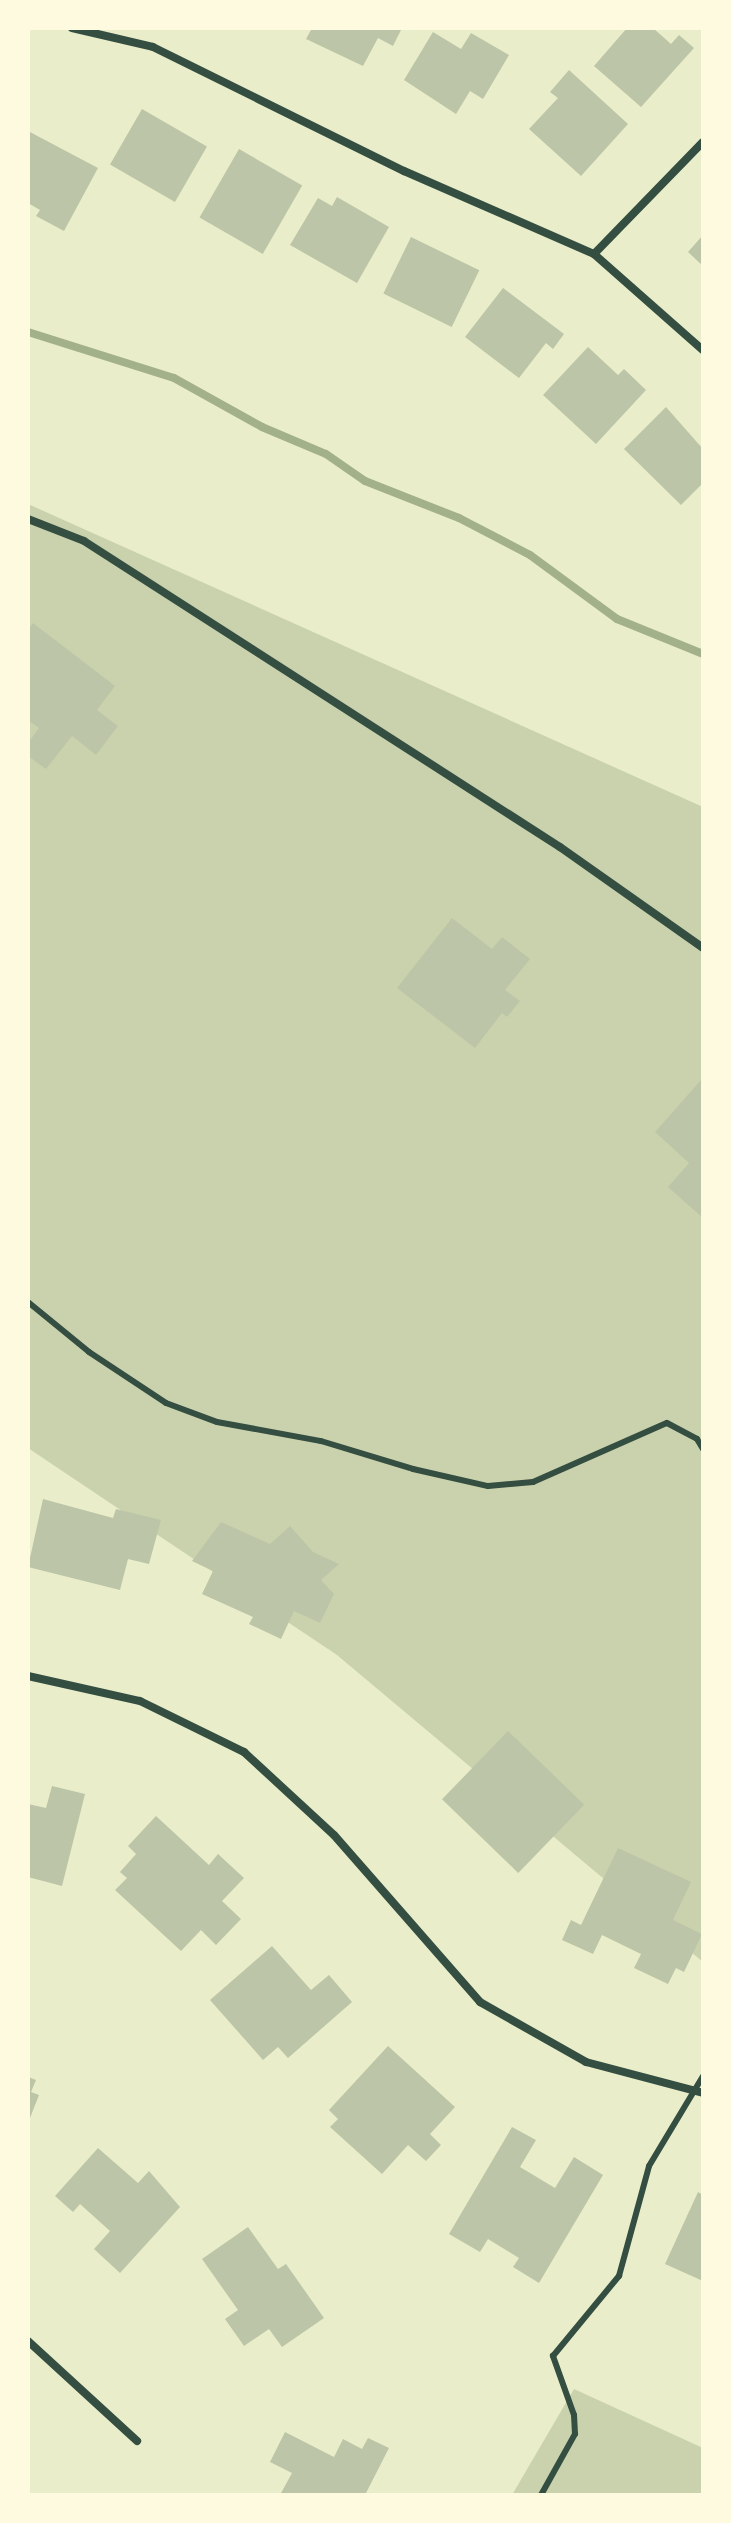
<!DOCTYPE html>
<html>
<head>
<meta charset="utf-8">
<style>
  body { margin:0 }
  #map { position:relative; width:731px; height:2523px; overflow:hidden; background:#e9edc9; font-family:"Space Grotesk",sans-serif }
  div>[style] { position:absolute }
  .green>* { inset:0; background:#cad2ad }
  .stream>* { height:8px; margin:-4px; padding:0 4px; transform-origin:4px; border-radius:4px; background:#a3b18a }
  .building>* { inset:0; background:#bcc5a7; transform-origin:0 0 }
  .service>* { height:6px; margin:-3px; padding:0 3px; transform-origin:3px; border-radius:3px; background:#344e41 }
  .minor>* { height:8px; margin:-4px; padding:0 4px; transform-origin:4px; border-radius:4px; background:#344e41 }
  span { translate:-50% -50%; white-space:nowrap; text-align:center; line-height:1.15; -webkit-text-stroke:8px #fefae0; paint-order:stroke }
  .frame { position:absolute; inset:0; border:30px solid #fefae0; pointer-events:none }
</style>
</head>
<body>
<div id="map">
  <div class="green">
    <i style="clip-path:polygon(28px 504px,703px 807px,703px 1962px,337px 1655px,28px 1448px)"></i>
    <i style="clip-path:polygon(574px 2389px,703px 2448px,703px 2495px,512px 2495px)"></i>
  </div>
  <div class="stream">
    <i style="left:28px;top:332px;width:153px;rotate:17.5deg"></i>
    <i style="left:174px;top:378px;width:101px;rotate:29.1deg"></i>
    <i style="left:262px;top:427px;width:69px;rotate:22.9deg"></i>
    <i style="left:326px;top:454px;width:47px;rotate:34.7deg"></i>
    <i style="left:365px;top:481px;width:101px;rotate:21.5deg"></i>
    <i style="left:459px;top:518px;width:80px;rotate:27.5deg"></i>
    <i style="left:530px;top:555px;width:108px;rotate:36.3deg"></i>
    <i style="left:617px;top:619px;width:93px;rotate:22.1deg"></i>
  </div>
  <div class="building">
    <i style="clip-path:polygon(312px 28px,402px 28px,393px 46px,378px 38px,363px 66px,306px 39px)"></i>
    <i style="clip-path:polygon(627px 28px,653px 28px,671px 44px,679px 35px,694px 48px,641px 107px,594px 66px)"></i>
    <i style="clip-path:polygon(433px 32px,461px 49px,471px 33px,509px 55px,483px 99px,470px 91px,456px 114px,404px 80px)"></i>
    <i style="clip-path:polygon(569px 70px,628px 124px,581px 176px,529px 129px,558px 98px,550px 92px)"></i>
    <i style="left:142px;top:109px;width:75px;height:64px;rotate:30deg"></i>
    <i style="clip-path:polygon(28px 131px,98px 168px,64px 231px,36px 216px,40px 210px,28px 203px)"></i>
    <i style="left:239px;top:149px;width:73px;height:79px;rotate:30deg"></i>
    <i style="clip-path:polygon(337px 197px,389px 227px,357px 283px,290px 245px,318px 198px,332px 206px)"></i>
    <i style="clip-path:polygon(703px 235px,703px 266px,688px 252px)"></i>
    <i style="left:411px;top:237px;width:76px;height:63px;rotate:26deg"></i>
    <i style="clip-path:polygon(503px 288px,564px 334px,553px 349px,546px 343px,519px 378px,465px 337px)"></i>
    <i style="clip-path:polygon(588px 347px,618px 375px,624px 369px,646px 390px,596px 444px,543px 395px)"></i>
    <i style="clip-path:polygon(666px 407px,703px 449px,703px 483px,681px 505px,624px 449px)"></i>
    <i style="clip-path:polygon(33px 623px,115px 686px,97px 710px,118px 726px,96px 755px,72px 736px,46px 769px,28px 756px,28px 743px,39px 728px,28px 720px,28px 630px)"></i>
    <i style="clip-path:polygon(452px 918px,492px 949px,502px 937px,530px 959px,505px 990px,520px 1001px,507px 1017px,502px 1013px,475px 1048px,397px 988px)"></i>
    <i style="clip-path:polygon(701px 1080px,703px 1082px,703px 1218px,668px 1187px,689px 1163px,655px 1132px)"></i>
    <i style="clip-path:polygon(43px 1499px,113px 1518px,116px 1509px,161px 1520px,149px 1564px,128px 1559px,120px 1590px,28px 1567px)"></i>
    <i style="clip-path:polygon(221px 1522px,270px 1544px,290px 1526px,313px 1552px,339px 1564px,321px 1580px,334px 1594px,320px 1623px,294px 1611px,281px 1639px,249px 1624px,253px 1617px,202px 1594px,213px 1571px,192px 1561px)"></i>
    <i style="left:508px;top:1731px;width:106px;height:95px;rotate:44deg"></i>
    <i style="clip-path:polygon(52px 1786px,85px 1794px,62px 1886px,28px 1877px,28px 1804px,46px 1808px)"></i>
    <i style="clip-path:polygon(156px 1816px,209px 1865px,218px 1854px,244px 1878px,222px 1901px,241px 1919px,216px 1945px,201px 1930px,181px 1951px,115px 1890px,127px 1878px,120px 1872px,136px 1854px,128px 1846px)"></i>
    <i style="clip-path:polygon(618px 1848px,691px 1882px,673px 1920px,702px 1934px,684px 1972px,676px 1968px,668px 1984px,634px 1968px,641px 1954px,602px 1935px,593px 1954px,562px 1940px,571px 1920px,581px 1925px)"></i>
    <i style="clip-path:polygon(272px 1946px,311px 1990px,329px 1975px,352px 2002px,288px 2058px,278px 2047px,263px 2060px,210px 2000px)"></i>
    <i style="clip-path:polygon(388px 2046px,455px 2107px,430px 2134px,441px 2145px,426px 2161px,408px 2145px,382px 2174px,330px 2127px,338px 2119px,329px 2110px)"></i>
    <i style="clip-path:polygon(28px 2077px,36px 2080px,31px 2092px,39px 2095px,28px 2123px)"></i>
    <i style="clip-path:polygon(512px 2127px,536px 2140px,520px 2167px,555px 2188px,574px 2157px,603px 2175px,539px 2283px,513px 2267px,519px 2258px,488px 2239px,480px 2252px,449px 2234px)"></i>
    <i style="clip-path:polygon(98px 2148px,138px 2183px,149px 2171px,180px 2207px,120px 2273px,94px 2249px,110px 2231px,80px 2204px,73px 2212px,55px 2196px)"></i>
    <i style="clip-path:polygon(698px 2192px,703px 2195px,703px 2281px,665px 2264px)"></i>
    <i style="clip-path:polygon(248px 2227px,278px 2269px,286px 2264px,324px 2318px,282px 2347px,269px 2329px,244px 2346px,225px 2319px,238px 2310px,202px 2259px)"></i>
    <i style="clip-path:polygon(285px 2432px,334px 2457px,343px 2439px,362px 2449px,368px 2438px,389px 2448px,365px 2495px,280px 2495px,292px 2473px,270px 2462px)"></i>
  </div>
  <div class="service">
    <i style="left:28px;top:1302px;width:79px;rotate:39.3deg"></i>
    <i style="left:89px;top:1352px;width:92px;rotate:33.5deg"></i>
    <i style="left:166px;top:1403px;width:54px;rotate:20.4deg"></i>
    <i style="left:217px;top:1422px;width:106px;rotate:10.4deg"></i>
    <i style="left:321px;top:1441px;width:96px;rotate:16.9deg"></i>
    <i style="left:413px;top:1469px;width:77px;rotate:12.8deg"></i>
    <i style="left:488px;top:1486px;width:45px;rotate:-5.1deg"></i>
    <i style="left:533px;top:1482px;width:146px;rotate:-23.8deg"></i>
    <i style="left:667px;top:1423px;width:34px;rotate:28deg"></i>
    <i style="left:697px;top:1439px;width:12px;rotate:59deg"></i>
    <i style="left:541px;top:2495px;width:70px;rotate:-60.9deg"></i>
    <i style="left:575px;top:2434px;width:19px;rotate:-93deg"></i>
    <i style="left:574px;top:2415px;width:63px;rotate:-109.6deg"></i>
    <i style="left:553px;top:2356px;width:104px;rotate:-50.5deg"></i>
    <i style="left:619px;top:2276px;width:114px;rotate:-74.7deg"></i>
    <i style="left:649px;top:2166px;width:105px;rotate:-59deg"></i>
  </div>
  <div class="minor">
    <i style="left:72px;top:28px;width:83px;rotate:13.2deg"></i>
    <i style="left:153px;top:47px;width:280px;rotate:26.3deg"></i>
    <i style="left:404px;top:171px;width:207px;rotate:23.6deg"></i>
    <i style="left:594px;top:254px;width:145px;rotate:41.4deg"></i>
    <i style="left:594px;top:254px;width:156px;rotate:-45.8deg"></i>
    <i style="left:28px;top:519px;width:60px;rotate:21.4deg"></i>
    <i style="left:84px;top:541px;width:566px;rotate:32.74deg"></i>
    <i style="left:560px;top:847px;width:175px;rotate:35.2deg"></i>
    <i style="left:28px;top:1676px;width:115px;rotate:12.6deg"></i>
    <i style="left:140px;top:1701px;width:116px;rotate:26.1deg"></i>
    <i style="left:244px;top:1752px;width:122px;rotate:42.7deg"></i>
    <i style="left:334px;top:1835px;width:222px;rotate:48.8deg"></i>
    <i style="left:480px;top:2002px;width:122px;rotate:29.5deg"></i>
    <i style="left:586px;top:2062px;width:121px;rotate:14.8deg"></i>
    <i style="left:28px;top:2341px;width:148px;rotate:42.5deg"></i>
  </div>
  <div class="frame"></div>
</div>
</body>
</html>
